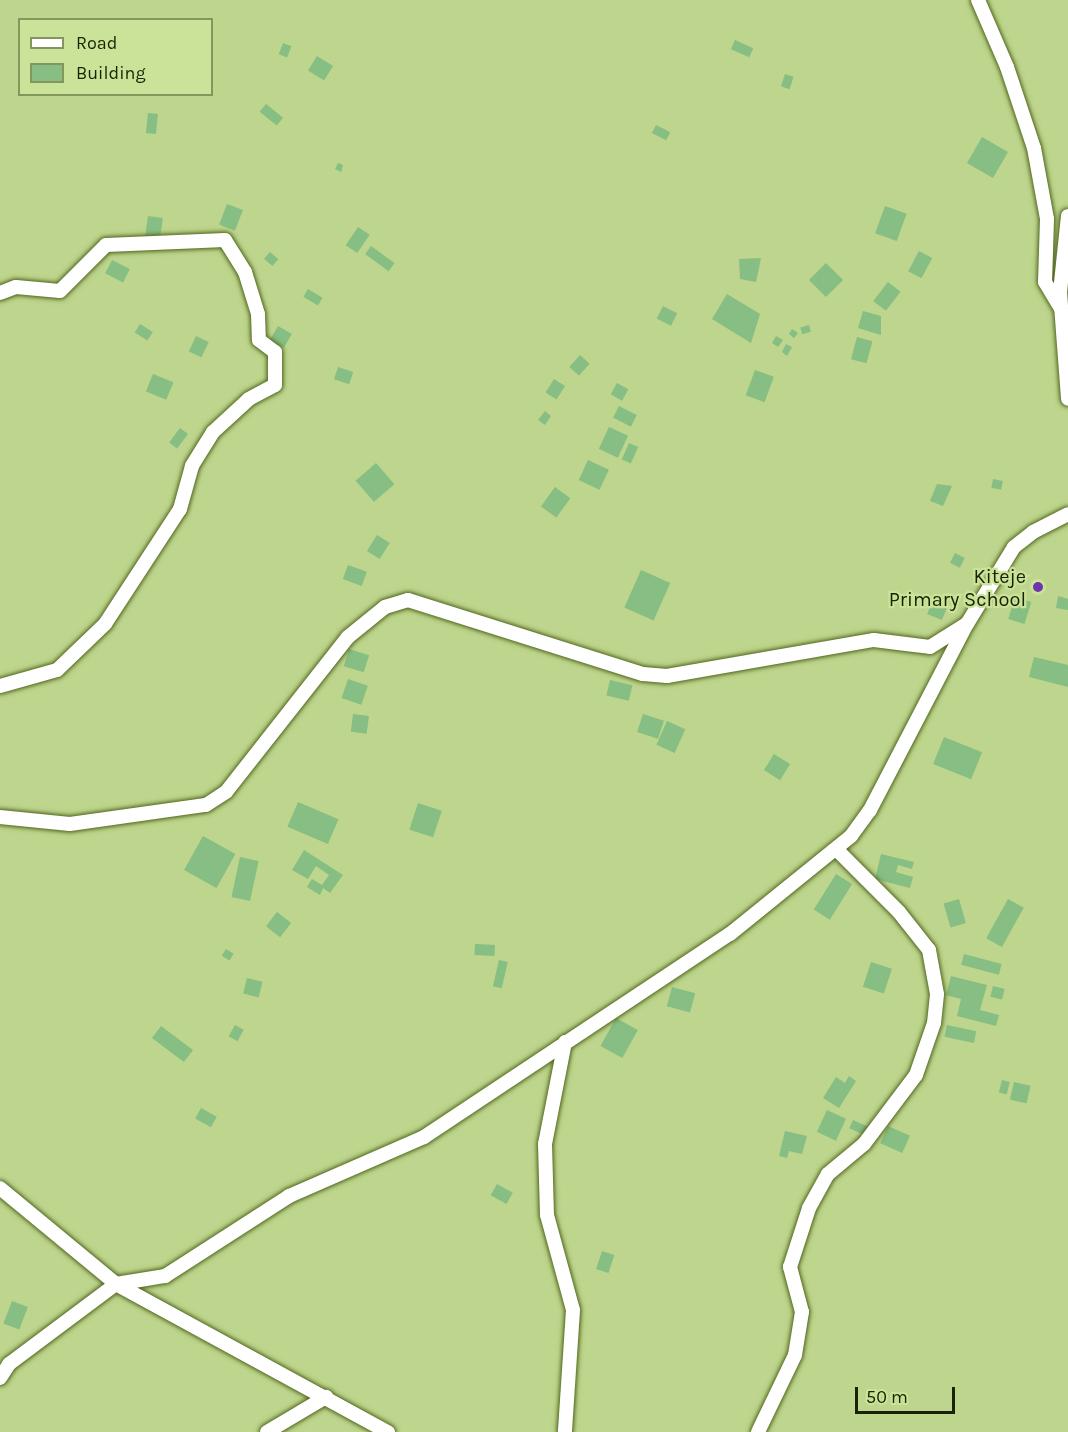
<!DOCTYPE html>
<html>
<head>
<meta charset="utf-8">
<style>
  body { margin:0 }
  #map { position:relative; width:1068px; height:1432px; overflow:hidden; background:#bdd58c; font-family:Karla,sans-serif }
  div>[style] { position:absolute }
  .building>* { inset:0; background:#86be83; transform-origin:0 0 }
  .roads { filter:drop-shadow(0 0 2px #53671e) drop-shadow(0 0 2px #53671e) }
  .street>* { height:14px; margin:-7px; padding:0 7px; transform-origin:7px; border-radius:7px; background:#fff }
  .dots>* { width:16px; height:16px; translate:-50% -50%; box-sizing:border-box; border:3px solid #cae398; border-radius:50% }
  span { translate:-50% -50%; white-space:nowrap; text-align:center; line-height:1.15; -webkit-text-stroke:4.5px #cae398; paint-order:stroke }
  .poi-label { font-size:20px; color:#1a2204 }
  .right { translate:-100% -50%; text-align:right }
  .legend { position:absolute; left:18px; top:18px; width:195px; height:78px; box-sizing:border-box; background:#cae398; border:2px solid #84965d; margin:0; padding:8px 10px; list-style:none; font-size:18px; color:#1a2204 }
  .legend li { display:flex; align-items:center; gap:12px; height:30px }
  .legend b { width:30px; border:2px solid #84965d }
  .scale { position:absolute; left:855px; top:1387px; width:100px; height:27px; box-sizing:border-box; border:3px solid #1a2204; border-top:0; padding-left:8px; font-size:18px; line-height:21px; white-space:nowrap; color:#1a2204; -webkit-text-stroke:4px #cae398; paint-order:stroke }
</style>
</head>
<body>
<div id="map">
  <div class="building">
    <i style="left:735px;top:40px;width:20px;height:10px;rotate:24deg"></i>
    <i style="left:283px;top:43px;width:9px;height:12px;rotate:21deg"></i>
    <i style="left:317px;top:56px;width:19px;height:17px;rotate:32deg"></i>
    <i style="left:785px;top:74px;width:9px;height:13px;rotate:18deg"></i>
    <i style="left:266px;top:104px;width:22px;height:10px;rotate:39deg"></i>
    <i style="left:148px;top:113px;width:10px;height:20px;rotate:6deg"></i>
    <i style="left:656px;top:125px;width:16px;height:9px;rotate:27deg"></i>
    <i style="left:982px;top:137px;width:30px;height:30px;rotate:30deg"></i>
    <i style="clip-path:polygon(338px 163px,343px 165px,341px 172px,335px 169px)"></i>
    <i style="left:227px;top:204px;width:17px;height:22px;rotate:21deg"></i>
    <i style="left:885px;top:206px;width:23px;height:29px;rotate:20deg"></i>
    <i style="left:148px;top:216px;width:15px;height:21px;rotate:8deg"></i>
    <i style="left:358px;top:227px;width:14px;height:22px;rotate:34deg"></i>
    <i style="left:371px;top:246px;width:29px;height:10px;rotate:36deg"></i>
    <i style="left:919px;top:251px;width:15px;height:23px;rotate:28deg"></i>
    <i style="left:270px;top:252px;width:11px;height:9px;rotate:41deg"></i>
    <i style="clip-path:polygon(761px 258px,756px 282px,740px 279px,739px 259px)"></i>
    <i style="left:112px;top:260px;width:20px;height:15px;rotate:27deg"></i>
    <i style="left:826px;top:263px;width:24px;height:24px;rotate:45deg"></i>
    <i style="left:888px;top:282px;width:16px;height:24px;rotate:38deg"></i>
    <i style="left:308px;top:289px;width:17px;height:9px;rotate:31deg"></i>
    <i style="clip-path:polygon(727px 294px,760px 314px,751px 343px,712px 319px)"></i>
    <i style="left:663px;top:306px;width:16px;height:14px;rotate:27deg"></i>
    <i style="clip-path:polygon(863px 311px,881px 316px,881px 335px,858px 328px)"></i>
    <i style="left:140px;top:324px;width:15px;height:10px;rotate:32deg"></i>
    <i style="left:809px;top:325px;width:7px;height:9px;rotate:74deg"></i>
    <i style="left:278px;top:326px;width:16px;height:16px;rotate:30deg"></i>
    <i style="clip-path:polygon(792px 329px,798px 333px,794px 338px,789px 334px)"></i>
    <i style="left:196px;top:336px;width:14px;height:17px;rotate:25deg"></i>
    <i style="clip-path:polygon(776px 336px,783px 340px,778px 347px,772px 343px)"></i>
    <i style="left:857px;top:337px;width:16px;height:23px;rotate:15deg"></i>
    <i style="clip-path:polygon(786px 344px,792px 347px,787px 356px,782px 352px)"></i>
    <i style="left:580px;top:355px;width:13px;height:16px;rotate:42deg"></i>
    <i style="left:338px;top:367px;width:16px;height:13px;rotate:18deg"></i>
    <i style="left:755px;top:370px;width:20px;height:27px;rotate:20deg"></i>
    <i style="left:153px;top:374px;width:22px;height:19px;rotate:22deg"></i>
    <i style="left:554px;top:379px;width:13px;height:16px;rotate:32deg"></i>
    <i style="left:617px;top:383px;width:13px;height:13px;rotate:29deg"></i>
    <i style="left:619px;top:406px;width:20px;height:13px;rotate:27deg"></i>
    <i style="clip-path:polygon(545px 411px,551px 416px,545px 425px,538px 420px)"></i>
    <i style="left:609px;top:427px;width:21px;height:24px;rotate:25deg"></i>
    <i style="left:180px;top:428px;width:10px;height:18px;rotate:37deg"></i>
    <i style="left:629px;top:443px;width:10px;height:18px;rotate:24deg"></i>
    <i style="left:588px;top:460px;width:23px;height:22px;rotate:25deg"></i>
    <i style="left:376px;top:463px;width:28px;height:27px;rotate:49deg"></i>
    <i style="left:993px;top:479px;width:10px;height:9px;rotate:11deg"></i>
    <i style="clip-path:polygon(937px 484px,952px 486px,943px 506px,930px 501px)"></i>
    <i style="left:555px;top:487px;width:19px;height:24px;rotate:36deg"></i>
    <i style="left:377px;top:535px;width:15px;height:19px;rotate:32deg"></i>
    <i style="left:955px;top:553px;width:11px;height:11px;rotate:27deg"></i>
    <i style="left:348px;top:565px;width:20px;height:15px;rotate:20deg"></i>
    <i style="left:641px;top:570px;width:32px;height:41px;rotate:24deg"></i>
    <i style="clip-path:polygon(1058px 596px,1068px 599px,1068px 610px,1056px 608px)"></i>
    <i style="left:1015px;top:597px;width:17px;height:23px;rotate:17deg"></i>
    <i style="left:932px;top:602px;width:16px;height:13px;rotate:22deg"></i>
    <i style="left:349px;top:649px;width:21px;height:18px;rotate:17deg"></i>
    <i style="clip-path:polygon(1034px 657px,1068px 665px,1068px 687px,1029px 677px)"></i>
    <i style="left:348px;top:679px;width:21px;height:20px;rotate:19deg"></i>
    <i style="left:610px;top:680px;width:23px;height:16px;rotate:13deg"></i>
    <i style="left:353px;top:714px;width:16px;height:18px;rotate:7deg"></i>
    <i style="left:643px;top:714px;width:22px;height:19px;rotate:18deg"></i>
    <i style="left:667px;top:721px;width:20px;height:26px;rotate:24deg"></i>
    <i style="left:944px;top:737px;width:41px;height:29px;rotate:22deg"></i>
    <i style="left:774px;top:754px;width:19px;height:19px;rotate:32deg"></i>
    <i style="left:298px;top:802px;width:44px;height:27px;rotate:23deg"></i>
    <i style="left:418px;top:803px;width:25px;height:28px;rotate:18deg"></i>
    <i style="left:203px;top:836px;width:37px;height:39px;rotate:29deg"></i>
    <i style="clip-path:polygon(304px 850px,343px 875px,330px 893px,323px 888px,320px 895px,307px 887px,312px 879px,322px 885px,329px 875px,316px 866px,308px 879px,292px 870px)"></i>
    <i style="clip-path:polygon(881px 854px,914px 862px,912px 869px,898px 865px,896px 872px,913px 877px,910px 888px,875px 879px)"></i>
    <i style="left:240px;top:857px;width:19px;height:41px;rotate:12deg"></i>
    <i style="left:836px;top:874px;width:19px;height:42px;rotate:32deg"></i>
    <i style="left:959px;top:899px;width:25px;height:16px;rotate:74deg"></i>
    <i style="left:1008px;top:899px;width:18px;height:45px;rotate:29deg"></i>
    <i style="left:277px;top:912px;width:18px;height:18px;rotate:38deg"></i>
    <i style="left:475px;top:944px;width:20px;height:11px;rotate:3deg"></i>
    <i style="left:226px;top:949px;width:9px;height:8px;rotate:32deg"></i>
    <i style="left:964px;top:954px;width:39px;height:11px;rotate:15deg"></i>
    <i style="left:499px;top:960px;width:9px;height:27px;rotate:13deg"></i>
    <i style="left:871px;top:962px;width:22px;height:26px;rotate:18deg"></i>
    <i style="clip-path:polygon(951px 976px,987px 985px,980px 1010px,999px 1015px,996px 1026px,957px 1016px,961px 999px,946px 995px)"></i>
    <i style="left:247px;top:978px;width:16px;height:16px;rotate:14deg"></i>
    <i style="left:993px;top:986px;width:12px;height:11px;rotate:14deg"></i>
    <i style="left:672px;top:987px;width:24px;height:20px;rotate:15deg"></i>
    <i style="left:616px;top:1018px;width:25px;height:32px;rotate:29deg"></i>
    <i style="left:235px;top:1025px;width:10px;height:13px;rotate:29deg"></i>
    <i style="left:947px;top:1025px;width:30px;height:12px;rotate:12deg"></i>
    <i style="left:161px;top:1026px;width:40px;height:15px;rotate:37deg"></i>
    <i style="clip-path:polygon(849px 1076px,856px 1081px,839px 1108px,823px 1098px,836px 1077px,845px 1083px)"></i>
    <i style="left:1002px;top:1080px;width:8px;height:13px;rotate:14deg"></i>
    <i style="left:1014px;top:1082px;width:17px;height:18px;rotate:13deg"></i>
    <i style="left:201px;top:1108px;width:18px;height:12px;rotate:29deg"></i>
    <i style="left:827px;top:1110px;width:21px;height:24px;rotate:25deg"></i>
    <i style="left:853px;top:1120px;width:17px;height:9px;rotate:24deg"></i>
    <i style="left:888px;top:1126px;width:24px;height:19px;rotate:24deg"></i>
    <i style="clip-path:polygon(785px 1131px,807px 1136px,802px 1154px,789px 1151px,787px 1158px,779px 1156px)"></i>
    <i style="left:497px;top:1184px;width:18px;height:13px;rotate:29deg"></i>
    <i style="left:602px;top:1251px;width:13px;height:19px;rotate:18deg"></i>
    <i style="left:12px;top:1301px;width:17px;height:24px;rotate:21deg"></i>
  </div>
  <div class="roads">
    <div class="street">
      <i style="left:978px;top:0;width:73px;rotate:66.6deg"></i>
      <i style="left:1007px;top:67px;width:85px;rotate:71.6deg"></i>
      <i style="left:1034px;top:148px;width:72px;rotate:79.6deg"></i>
      <i style="left:1047px;top:219px;width:63px;rotate:91.8deg"></i>
      <i style="left:1045px;top:282px;width:31px;rotate:59deg"></i>
      <i style="left:1068px;top:216px;width:76px;rotate:96deg"></i>
      <i style="left:1060px;top:292px;width:107px;rotate:85.7deg"></i>
      <i style="left:0;top:293px;width:17px;rotate:-21deg"></i>
      <i style="left:16px;top:287px;width:44px;rotate:5.2deg"></i>
      <i style="left:60px;top:291px;width:65px;rotate:-45deg"></i>
      <i style="left:106px;top:245px;width:119px;rotate:-2.4deg"></i>
      <i style="left:225px;top:240px;width:38px;rotate:58deg"></i>
      <i style="left:245px;top:272px;width:44px;rotate:72.8deg"></i>
      <i style="left:258px;top:314px;width:26px;rotate:88deg"></i>
      <i style="left:259px;top:340px;width:20px;rotate:37deg"></i>
      <i style="left:275px;top:352px;width:33px;rotate:90deg"></i>
      <i style="left:275px;top:385px;width:30px;rotate:152deg"></i>
      <i style="left:249px;top:399px;width:49px;rotate:137.5deg"></i>
      <i style="left:213px;top:432px;width:40px;rotate:122deg"></i>
      <i style="left:192px;top:466px;width:45px;rotate:105.6deg"></i>
      <i style="left:180px;top:509px;width:137px;rotate:123.1deg"></i>
      <i style="left:105px;top:624px;width:66px;rotate:136.2deg"></i>
      <i style="left:57px;top:670px;width:59px;rotate:164.3deg"></i>
      <i style="left:0;top:817px;width:70px;rotate:5.7deg"></i>
      <i style="left:70px;top:824px;width:137px;rotate:-8deg"></i>
      <i style="left:206px;top:805px;width:24px;rotate:-33deg"></i>
      <i style="left:226px;top:792px;width:197px;rotate:-51.8deg"></i>
      <i style="left:348px;top:637px;width:48px;rotate:-39deg"></i>
      <i style="left:385px;top:607px;width:24px;rotate:-17deg"></i>
      <i style="left:408px;top:600px;width:246px;rotate:17.5deg"></i>
      <i style="left:643px;top:674px;width:24px;rotate:5deg"></i>
      <i style="left:667px;top:676px;width:210px;rotate:-9.9deg"></i>
      <i style="left:874px;top:640px;width:56px;rotate:7.1deg"></i>
      <i style="left:930px;top:647px;width:41px;rotate:-32.2deg"></i>
      <i style="left:565px;top:1042px;width:104px;rotate:101.1deg"></i>
      <i style="left:545px;top:1144px;width:71px;rotate:88.4deg"></i>
      <i style="left:547px;top:1215px;width:98px;rotate:74.7deg"></i>
      <i style="left:573px;top:1310px;width:122px;rotate:93.8deg"></i>
      <i style="left:0;top:1188px;width:151px;rotate:39.6deg"></i>
      <i style="left:116px;top:1284px;width:310px;rotate:28.6deg"></i>
      <i style="left:0;top:1378px;width:17px;rotate:-57deg"></i>
      <i style="left:9px;top:1364px;width:134px;rotate:-36.8deg"></i>
      <i style="left:116px;top:1284px;width:50px;rotate:-9.3deg"></i>
      <i style="left:165px;top:1276px;width:148px;rotate:-32.8deg"></i>
      <i style="left:289px;top:1196px;width:147px;rotate:-23.6deg"></i>
      <i style="left:424px;top:1137px;width:367px;rotate:-33.6deg"></i>
      <i style="left:730px;top:934px;width:156px;rotate:-39deg"></i>
      <i style="left:851px;top:836px;width:32px;rotate:-54deg"></i>
      <i style="left:870px;top:810px;width:210px;rotate:-62.5deg"></i>
      <i style="left:967px;top:624px;width:90px;rotate:-58.6deg"></i>
      <i style="left:1014px;top:547px;width:24px;rotate:-38deg"></i>
      <i style="left:1033px;top:532px;width:39px;rotate:-27deg"></i>
      <i style="left:267px;top:1432px;width:69px;rotate:-30.7deg"></i>
      <i style="left:758px;top:1432px;width:85px;rotate:-64.3deg"></i>
      <i style="left:795px;top:1355px;width:44px;rotate:-80.8deg"></i>
      <i style="left:802px;top:1312px;width:47px;rotate:-104.9deg"></i>
      <i style="left:790px;top:1267px;width:62px;rotate:-72.1deg"></i>
      <i style="left:809px;top:1208px;width:39px;rotate:-61deg"></i>
      <i style="left:828px;top:1174px;width:47px;rotate:-39.8deg"></i>
      <i style="left:864px;top:1144px;width:86px;rotate:-53deg"></i>
      <i style="left:916px;top:1075px;width:55px;rotate:-70.9deg"></i>
      <i style="left:934px;top:1023px;width:29px;rotate:-84deg"></i>
      <i style="left:937px;top:994px;width:45px;rotate:-100.3deg"></i>
      <i style="left:929px;top:950px;width:48px;rotate:-128.3deg"></i>
      <i style="left:899px;top:912px;width:89px;rotate:-135deg"></i>
    </div>
  </div>
  <div class="dots">
    <i style="left:1038px;top:587px;background:#7034aa"></i>
  </div>
  <div class="poi-label">
    <span class="right" style="left:1026px;top:588px">Kiteje<br>Primary School</span>
  </div>
  <ul class="legend">
  <li><b style="height:8px;background:#fff"></b>Road</li>
  <li><b style="height:16px;background:#86be83"></b>Building</li>
  </ul>
  <div class="scale">50 m</div>
</div>
</body>
</html>
